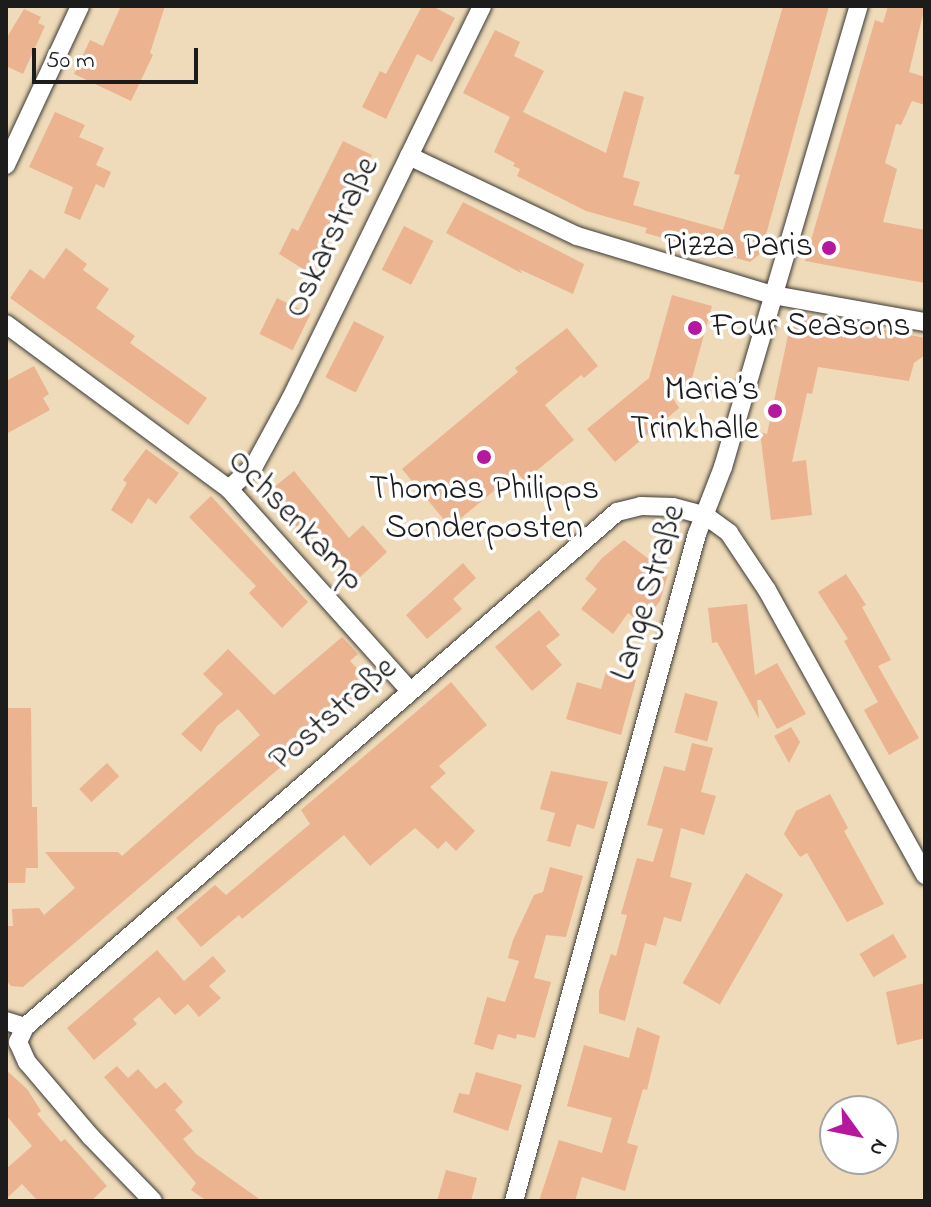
<!DOCTYPE html>
<html>
<head>
<meta charset="utf-8">
<style>
  body { margin:0 }
  #map { position:relative; width:931px; height:1207px; overflow:hidden; background:#efdbb9; font-family:"Indie Flower",sans-serif }
  div>[style] { position:absolute }
  .building>* { inset:0; background:#ebb390; transform-origin:0 0 }
  .roads { filter:drop-shadow(0 0 2px #3c3934) drop-shadow(0 0 2px #3c3934) }
  .minor>* { height:18px; margin:-9px; padding:0 9px; transform-origin:9px; border-radius:9px; background:#fff }
  .dots>* { width:22px; height:22px; translate:-50% -50%; box-sizing:border-box; border:4px solid #fff; border-radius:50% }
  span { translate:-50% -50%; white-space:nowrap; text-align:center; line-height:1.15; -webkit-text-stroke:7px #fff; paint-order:stroke }
  .street-label { font-size:34px; color:#1c1c1c }
  .poi-label { font-size:34px; color:#1c1c1c }
  .right { translate:-100% -50%; text-align:right }
  .left { translate:0 -50%; text-align:left }
  .frame { position:absolute; inset:0; border:8px solid #1c1c1c; pointer-events:none }
  .north { position:absolute; left:819px; top:1095px; width:80px; height:80px; box-sizing:border-box; background:#fff; border:2px solid #a4a4a4; border-radius:50%; rotate:123deg; font-size:22px; font-weight:700; line-height:32px; text-align:center; color:#1c1c1c }
  .north::after { content:''; display:block; margin:auto; width:28px; height:36px; background:#b5179e; clip-path:polygon(50% 0,100% 100%,50% 72%,0 100%) }
  .scale { position:absolute; left:32px; top:48px; width:166px; height:36px; box-sizing:border-box; border:4px solid #1c1c1c; border-top:0; padding-left:10px; font-size:24px; line-height:28px; white-space:nowrap; color:#1c1c1c; -webkit-text-stroke:6px #fff; paint-order:stroke }
</style>
</head>
<body>
<div id="map">
  <div class="building">
    <i style="clip-path:polygon(121px 6px,165px 6px,150px 53px,153px 55px,131px 101px,74px 74px,90px 40px,103px 46px)"></i>
    <i style="clip-path:polygon(422px 6px,432px 6px,455px 18px,432px 62px,417px 54px,386px 119px,362px 107px,380px 71px,386px 74px)"></i>
    <i style="clip-path:polygon(783px 6px,829px 6px,761px 253px,750px 262px,645px 233px,647px 228px,586px 211px,517px 176px,520px 169px,513px 166px,515px 163px,494px 152px,510px 117px,463px 93px,495px 30px,520px 42px,514px 56px,544px 71px,523px 112px,606px 153px,624px 91px,644px 97px,623px 177px,640px 182px,633px 205px,723px 230px,740px 175px,734px 174px)"></i>
    <i style="clip-path:polygon(888px 6px,925px 6px,909px 72px,925px 77px,925px 105px,912px 101px,901px 125px,896px 124px,885px 163px,897px 169px,883px 222px,925px 230px,925px 283px,805px 261px,875px 20px,883px 23px)"></i>
    <i style="clip-path:polygon(24px 9px,41px 17px,38px 23px,45px 26px,23px 74px,6px 66px,6px 39px)"></i>
    <i style="clip-path:polygon(55px 112px,85px 125px,79px 137px,104px 148px,96px 165px,111px 172px,104px 188px,96px 184px,80px 220px,64px 213px,73px 187px,29px 167px)"></i>
    <i style="clip-path:polygon(343px 141px,372px 155px,326px 240px,329px 242px,315px 272px,308px 272px,279px 254px,292px 228px,298px 231px)"></i>
    <i style="clip-path:polygon(463px 202px,584px 264px,573px 294px,519px 269px,523px 274px,446px 233px)"></i>
    <i style="left:404px;top:226px;width:33px;height:49px;rotate:27deg"></i>
    <i style="clip-path:polygon(66px 248px,87px 264px,83px 270px,109px 289px,96px 308px,135px 336px,130px 343px,207px 398px,188px 425px,10px 298px,30px 269px,44px 279px)"></i>
    <i style="clip-path:polygon(672px 295px,712px 306px,689px 389px,663px 382px,679px 408px,615px 462px,587px 429px,649px 378px)"></i>
    <i style="left:277px;top:298px;width:37px;height:40px;rotate:26deg"></i>
    <i style="clip-path:polygon(793px 312px,925px 338px,925px 355px,914px 363px,909px 381px,818px 367px,812px 394px,807px 393px,792px 462px,806px 460px,812px 515px,771px 520px,760px 432px,767px 434px)"></i>
    <i style="left:354px;top:321px;width:34px;height:63px;rotate:27deg"></i>
    <i style="clip-path:polygon(567px 328px,598px 366px,584px 378px,581px 375px,545px 405px,574px 440px,524px 481px,517px 472px,450px 527px,402px 469px,518px 372px,515px 368px)"></i>
    <i style="clip-path:polygon(34px 366px,49px 394px,43px 398px,50px 410px,6px 434px,6px 381px)"></i>
    <i style="clip-path:polygon(146px 449px,179px 473px,156px 504px,148px 498px,132px 524px,111px 510px,127px 483px,123px 480px)"></i>
    <i style="clip-path:polygon(294px 471px,349px 538px,363px 525px,387px 552px,357px 580px,314px 533px,307px 539px,268px 492px)"></i>
    <i style="clip-path:polygon(211px 496px,308px 602px,282px 628px,249px 593px,256px 586px,189px 517px)"></i>
    <i style="clip-path:polygon(624px 540px,668px 574px,660px 601px,642px 624px,628px 613px,613px 634px,581px 609px,597px 589px,585px 579px,602px 558px)"></i>
    <i style="clip-path:polygon(463px 563px,476px 578px,453px 599px,462px 609px,427px 639px,406px 615px)"></i>
    <i style="clip-path:polygon(846px 574px,866px 605px,862px 607px,891px 660px,878px 666px,919px 738px,889px 755px,864px 710px,878px 702px,844px 641px,848px 639px,818px 592px)"></i>
    <i style="clip-path:polygon(747px 604px,755px 675px,777px 663px,806px 714px,777px 729px,761px 700px,757px 700px,759px 719px,717px 642px,712px 643px,708px 608px)"></i>
    <i style="clip-path:polygon(539px 610px,560px 635px,546px 646px,562px 665px,532px 691px,495px 647px)"></i>
    <i style="clip-path:polygon(342px 637px,358px 654px,350px 661px,367px 679px,362px 684px,367px 690px,358px 701px,23px 987px,11px 986px,6px 980px,6px 926px,13px 926px,12px 909px,39px 908px,44px 915px,75px 888px,45px 852px,118px 852px,122px 856px,260px 735px,238px 709px,217px 726px,201px 752px,181px 734px,223px 694px,203px 674px,228px 649px,274px 695px)"></i>
    <i style="clip-path:polygon(606px 672px,636px 680px,621px 735px,566px 719px,577px 682px,601px 689px)"></i>
    <i style="clip-path:polygon(451px 682px,487px 725px,439px 766px,446px 773px,430px 787px,475px 831px,456px 851px,446px 841px,438px 849px,415px 828px,370px 866px,344px 835px,242px 919px,239px 915px,201px 947px,176px 918px,215px 885px,226px 895px,310px 824px,301px 810px)"></i>
    <i style="left:685px;top:693px;width:34px;height:41px;rotate:15deg"></i>
    <i style="clip-path:polygon(6px 708px,31px 708px,32px 807px,37px 807px,38px 868px,26px 868px,25px 883px,7px 883px)"></i>
    <i style="clip-path:polygon(791px 727px,800px 742px,789px 763px,774px 736px)"></i>
    <i style="clip-path:polygon(692px 743px,713px 748px,701px 792px,716px 796px,704px 835px,681px 828px,670px 877px,692px 883px,681px 922px,664px 917px,656px 946px,645px 943px,625px 1021px,599px 1013px,599px 991px,611px 954px,616px 956px,627px 915px,621px 914px,637px 858px,653px 862px,663px 829px,647px 825px,664px 766px,685px 771px)"></i>
    <i style="left:107px;top:763px;width:18px;height:38px;rotate:47deg"></i>
    <i style="clip-path:polygon(551px 771px,608px 782px,594px 829px,577px 824px,570px 847px,547px 841px,555px 813px,540px 809px)"></i>
    <i style="clip-path:polygon(830px 794px,848px 828px,844px 831px,884px 904px,847px 922px,807px 853px,800px 857px,784px 834px,796px 811px)"></i>
    <i style="clip-path:polygon(550px 867px,583px 876px,566px 937px,546px 935px,534px 978px,551px 982px,535px 1038px,517px 1034px,516px 1039px,498px 1034px,493px 1050px,474px 1044px,487px 997px,505px 1002px,519px 961px,508px 958px,513px 940px,534px 895px,543px 892px)"></i>
    <i style="left:746px;top:873px;width:43px;height:127px;rotate:30deg"></i>
    <i style="left:893px;top:934px;width:27px;height:39px;rotate:59deg"></i>
    <i style="clip-path:polygon(157px 950px,184px 981px,213px 956px,226px 971px,209px 986px,221px 998px,199px 1017px,188px 1004px,175px 1015px,159px 997px,133px 1019px,137px 1024px,94px 1060px,67px 1028px)"></i>
    <i style="clip-path:polygon(925px 983px,925px 1038px,897px 1045px,886px 992px)"></i>
    <i style="clip-path:polygon(637px 1027px,660px 1036px,647px 1090px,643px 1089px,627px 1143px,638px 1146px,625px 1191px,582px 1177px,575px 1201px,539px 1201px,559px 1140px,602px 1153px,612px 1118px,567px 1106px,584px 1045px,629px 1058px)"></i>
    <i style="clip-path:polygon(117px 1066px,128px 1078px,138px 1069px,156px 1089px,165px 1082px,183px 1102px,175px 1110px,193px 1131px,183px 1139px,196px 1154px,262px 1201px,207px 1201px,191px 1190px,196px 1183px,104px 1077px)"></i>
    <i style="clip-path:polygon(6px 1070px,27px 1089px,41px 1111px,37px 1114px,61px 1142px,65px 1139px,107px 1186px,91px 1201px,38px 1201px,22px 1184px,6px 1199px,6px 1169px,32px 1146px,6px 1115px)"></i>
    <i style="clip-path:polygon(476px 1072px,522px 1085px,508px 1131px,453px 1112px,459px 1093px,469px 1095px)"></i>
    <i style="clip-path:polygon(446px 1170px,477px 1178px,471px 1201px,437px 1201px)"></i>
  </div>
  <div class="roads">
    <div class="minor">
      <i style="left:409px;top:156px;width:186px;rotate:25.5deg"></i>
      <i style="left:577px;top:236px;width:205px;rotate:16.8deg"></i>
      <i style="left:773px;top:295px;width:154px;rotate:10.1deg"></i>
      <i style="left:6px;top:165px;width:175px;rotate:-65deg"></i>
      <i style="left:6px;top:324px;width:277px;rotate:36.5deg"></i>
      <i style="left:229px;top:489px;width:271px;rotate:48.1deg"></i>
      <i style="left:229px;top:489px;width:34px;rotate:-43deg"></i>
      <i style="left:254px;top:466px;width:77px;rotate:-61.4deg"></i>
      <i style="left:291px;top:398px;width:436px;rotate:-64deg"></i>
      <i style="left:6px;top:1021px;width:20px;rotate:18deg"></i>
      <i style="left:25px;top:1027px;width:17px;rotate:115deg"></i>
      <i style="left:18px;top:1042px;width:22px;rotate:66deg"></i>
      <i style="left:27px;top:1062px;width:99px;rotate:49.5deg"></i>
      <i style="left:91px;top:1137px;width:89px;rotate:45.9deg"></i>
      <i style="left:25px;top:1027px;width:785px;rotate:-41.02deg"></i>
      <i style="left:617px;top:512px;width:25px;rotate:-14deg"></i>
      <i style="left:641px;top:506px;width:32px;rotate:2deg"></i>
      <i style="left:673px;top:507px;width:34px;rotate:15deg"></i>
      <i style="left:706px;top:516px;width:29px;rotate:36deg"></i>
      <i style="left:729px;top:533px;width:69px;rotate:56.3deg"></i>
      <i style="left:767px;top:590px;width:326px;rotate:61deg"></i>
      <i style="left:514px;top:1201px;width:692px;rotate:-74.66deg"></i>
      <i style="left:697px;top:534px;width:72px;rotate:-68.8deg"></i>
      <i style="left:723px;top:467px;width:481px;rotate:-73.6deg"></i>
    </div>
  </div>
  <div class="dots">
    <i style="left:829px;top:248px;background:#b5179e"></i>
    <i style="left:695px;top:328px;background:#b5179e"></i>
    <i style="left:775px;top:411px;background:#b5179e"></i>
    <i style="left:484px;top:457px;background:#b5179e"></i>
  </div>
  <div class="street-label">
    <span style="left:333px;top:238px;rotate:-64deg">Oskarstraße</span>
    <span style="left:295px;top:521px;rotate:46deg">Ochsenkamp</span>
    <span style="left:650px;top:593px;rotate:-73deg">Lange Straße</span>
    <span style="left:334px;top:715px;rotate:-41deg">Poststraße</span>
  </div>
  <div class="poi-label">
    <span class="right" style="left:813px;top:248px">Pizza Paris</span>
    <span class="left" style="left:711px;top:328px">Four Seasons</span>
    <span class="right" style="left:759px;top:411px">Maria’s<br>Trinkhalle</span>
    <span style="left:484px;top:510px">Thomas Philipps<br>Sonderposten</span>
  </div>
  <div class="frame"></div>
  <div class="north">N</div>
  <div class="scale">50 m</div>
</div>
</body>
</html>
